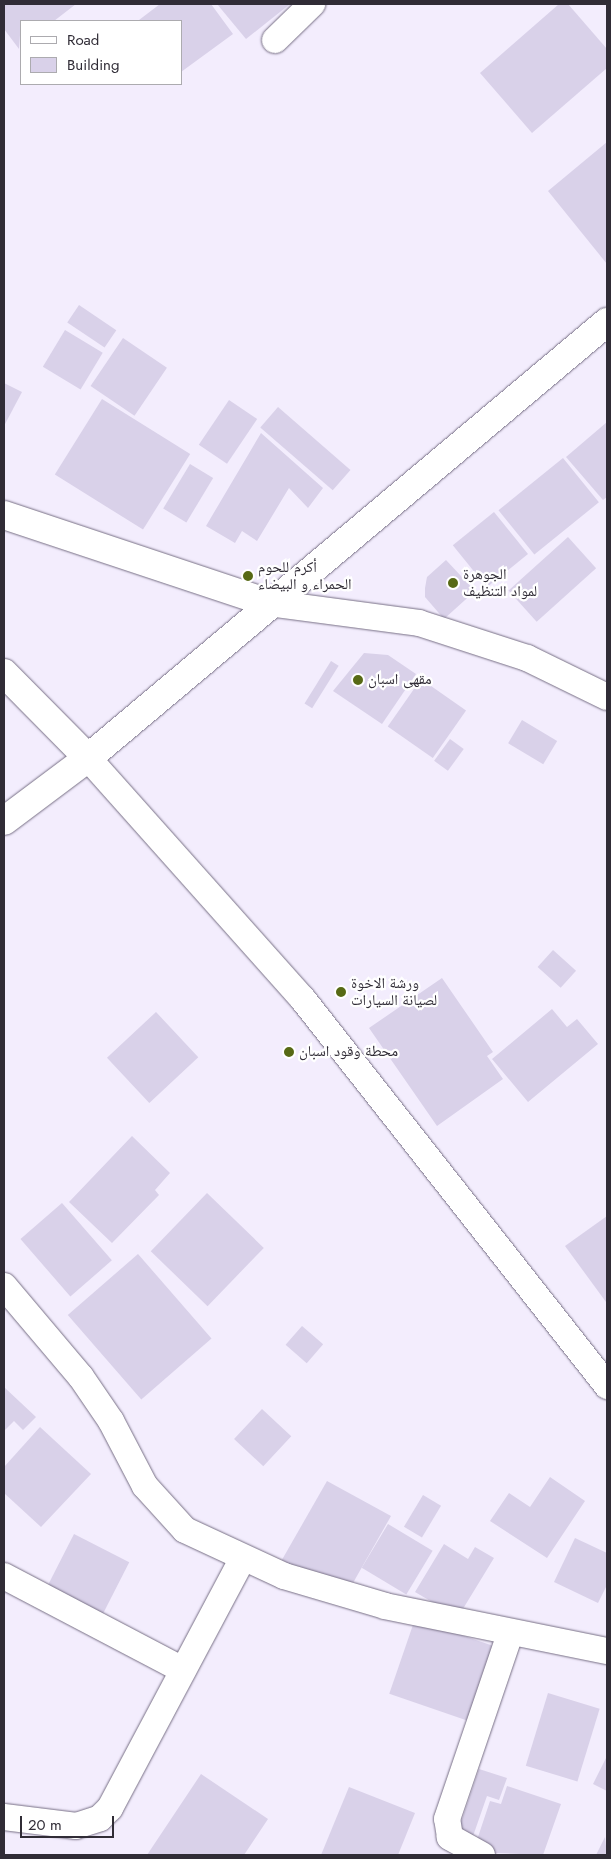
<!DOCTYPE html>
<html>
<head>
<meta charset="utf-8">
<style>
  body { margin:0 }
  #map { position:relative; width:611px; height:1859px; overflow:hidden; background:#f3edfd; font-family:Jost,"Noto Naskh Arabic",sans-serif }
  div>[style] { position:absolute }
  .building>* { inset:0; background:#d9d1e9; transform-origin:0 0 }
  .roads { filter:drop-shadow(0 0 1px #776f85) drop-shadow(0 0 1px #776f85) }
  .minor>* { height:26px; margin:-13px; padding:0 13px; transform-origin:13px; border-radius:13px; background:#fff }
  .tertiary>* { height:28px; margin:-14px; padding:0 14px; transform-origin:14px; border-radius:14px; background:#fff }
  .dots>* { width:14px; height:14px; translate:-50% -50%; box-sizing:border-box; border:2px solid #fff; border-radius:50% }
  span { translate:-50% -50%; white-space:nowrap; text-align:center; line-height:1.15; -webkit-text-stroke:4.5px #fff; paint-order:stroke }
  .poi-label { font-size:15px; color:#302c36 }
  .left { translate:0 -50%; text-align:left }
  .frame { position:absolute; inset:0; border:5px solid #302c36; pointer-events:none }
  .legend { position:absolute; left:20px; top:20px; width:162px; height:65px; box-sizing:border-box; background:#fff; border:1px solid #acabaf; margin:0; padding:6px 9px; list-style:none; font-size:15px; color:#302c36 }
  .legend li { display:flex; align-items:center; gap:10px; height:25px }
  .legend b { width:25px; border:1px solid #acabaf }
  .scale { position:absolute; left:20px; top:1816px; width:94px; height:22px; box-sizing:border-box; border:2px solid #302c36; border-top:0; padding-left:6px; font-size:15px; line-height:18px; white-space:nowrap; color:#302c36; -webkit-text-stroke:4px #fff; paint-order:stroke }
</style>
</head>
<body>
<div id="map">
  <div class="building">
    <i style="clip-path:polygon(4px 4px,76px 4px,54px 21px,21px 21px,19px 49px,4px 29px)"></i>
    <i style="clip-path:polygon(160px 4px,211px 4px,233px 34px,181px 72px,181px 21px,139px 20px)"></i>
    <i style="clip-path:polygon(217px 4px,290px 4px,246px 39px)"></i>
    <i style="clip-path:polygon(559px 4px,568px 4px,607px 49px,607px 68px,532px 133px,480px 73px)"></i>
    <i style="clip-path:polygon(607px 142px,607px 264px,548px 191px)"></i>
    <i style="left:79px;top:305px;width:45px;height:21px;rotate:34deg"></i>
    <i style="left:65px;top:330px;width:44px;height:43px;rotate:31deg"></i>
    <i style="left:123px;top:338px;width:53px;height:58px;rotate:34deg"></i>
    <i style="clip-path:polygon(4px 383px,22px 392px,4px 426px)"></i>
    <i style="left:102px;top:399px;width:104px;height:89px;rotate:32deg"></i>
    <i style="left:229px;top:400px;width:34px;height:54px;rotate:34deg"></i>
    <i style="left:278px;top:407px;width:96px;height:27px;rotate:41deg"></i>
    <i style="clip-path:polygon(607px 422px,607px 497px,603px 500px,566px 457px)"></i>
    <i style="clip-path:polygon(261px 433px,323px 488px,308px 508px,289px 488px,257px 541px,242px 531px,235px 543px,206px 526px)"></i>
    <i style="left:563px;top:458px;width:57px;height:83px;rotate:51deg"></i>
    <i style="left:190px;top:464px;width:27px;height:52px;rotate:31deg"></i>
    <i style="left:494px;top:512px;width:54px;height:53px;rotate:51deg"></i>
    <i style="left:568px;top:537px;width:42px;height:80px;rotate:48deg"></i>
    <i style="clip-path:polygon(446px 560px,475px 591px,444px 619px,425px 597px,425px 588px,427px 577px)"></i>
    <i style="clip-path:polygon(364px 653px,388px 655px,416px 674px,382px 724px,333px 691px)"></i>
    <i style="left:331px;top:661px;width:9px;height:50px;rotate:32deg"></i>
    <i style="left:421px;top:679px;width:55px;height:58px;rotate:35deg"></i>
    <i style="left:522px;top:720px;width:41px;height:27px;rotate:31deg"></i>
    <i style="left:450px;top:739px;width:17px;height:27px;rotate:36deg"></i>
    <i style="left:553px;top:950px;width:31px;height:23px;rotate:42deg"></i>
    <i style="clip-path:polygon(442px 978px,493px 1052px,487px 1056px,503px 1079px,437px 1126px,369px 1028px)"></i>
    <i style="clip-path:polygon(552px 1009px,567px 1027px,577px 1019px,598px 1044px,528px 1102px,492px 1059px)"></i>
    <i style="left:156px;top:1012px;width:62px;height:67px;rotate:47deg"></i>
    <i style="clip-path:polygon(132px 1136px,170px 1173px,155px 1190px,159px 1195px,112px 1243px,69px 1202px)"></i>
    <i style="left:207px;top:1193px;width:79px;height:81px;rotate:44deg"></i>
    <i style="left:62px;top:1203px;width:76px;height:55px;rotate:49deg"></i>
    <i style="clip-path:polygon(607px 1216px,607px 1301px,606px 1302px,565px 1246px)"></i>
    <i style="left:138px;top:1254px;width:112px;height:93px;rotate:49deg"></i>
    <i style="left:302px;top:1326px;width:28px;height:25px;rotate:41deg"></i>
    <i style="clip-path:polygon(4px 1387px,36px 1417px,23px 1430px,14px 1421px,4px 1431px)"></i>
    <i style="left:262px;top:1409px;width:40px;height:41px;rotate:43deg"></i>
    <i style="clip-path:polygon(40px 1427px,91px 1474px,41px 1527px,4px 1493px,4px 1467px)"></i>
    <i style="clip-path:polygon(550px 1477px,585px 1501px,547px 1558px,490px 1521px,509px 1493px,530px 1507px)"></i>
    <i style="clip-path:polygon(327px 1481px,391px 1516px,349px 1590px,275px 1572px)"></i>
    <i style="left:423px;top:1495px;width:21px;height:37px;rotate:31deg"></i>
    <i style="left:388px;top:1524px;width:52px;height:51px;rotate:31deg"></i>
    <i style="left:74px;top:1534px;width:62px;height:80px;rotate:27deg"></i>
    <i style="clip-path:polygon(575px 1538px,607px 1553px,607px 1585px,598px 1603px,554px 1582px)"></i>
    <i style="clip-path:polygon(444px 1544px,468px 1559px,475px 1547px,494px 1558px,458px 1617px,415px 1592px)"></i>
    <i style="left:415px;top:1619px;width:83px;height:79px;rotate:19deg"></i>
    <i style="left:548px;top:1693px;width:54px;height:76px;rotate:17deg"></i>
    <i style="clip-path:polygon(607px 1756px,607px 1791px,593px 1784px)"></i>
    <i style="clip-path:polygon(479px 1769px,507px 1778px,499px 1800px,487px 1796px,472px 1839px,457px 1834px)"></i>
    <i style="clip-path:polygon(201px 1774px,268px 1819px,244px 1855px,147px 1855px)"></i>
    <i style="clip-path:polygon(507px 1786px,561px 1804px,543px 1855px,473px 1852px,490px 1801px,501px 1804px)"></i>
    <i style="clip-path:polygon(349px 1787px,415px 1813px,398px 1855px,321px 1855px)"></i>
    <i style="clip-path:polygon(605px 1837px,607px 1855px,596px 1855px)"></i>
  </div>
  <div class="roads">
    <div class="minor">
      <i style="left:275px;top:40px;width:52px;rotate:-44.2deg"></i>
      <i style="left:269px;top:603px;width:151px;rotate:7.6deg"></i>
      <i style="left:419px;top:623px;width:114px;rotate:18deg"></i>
      <i style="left:527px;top:658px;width:89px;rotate:26deg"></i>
      <i style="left:88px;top:758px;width:322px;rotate:48.3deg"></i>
      <i style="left:302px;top:998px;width:494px;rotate:51.8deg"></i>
      <i style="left:4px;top:1286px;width:119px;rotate:49.8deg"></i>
      <i style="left:81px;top:1377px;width:53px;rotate:55.7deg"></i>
      <i style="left:111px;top:1421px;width:73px;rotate:62.4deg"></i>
      <i style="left:145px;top:1486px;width:59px;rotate:47.7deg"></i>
      <i style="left:185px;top:1530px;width:109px;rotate:24.9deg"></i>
      <i style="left:284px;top:1576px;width:105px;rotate:16.5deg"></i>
      <i style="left:385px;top:1606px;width:227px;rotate:11.5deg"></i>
      <i style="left:4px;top:1576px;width:202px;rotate:27.7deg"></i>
      <i style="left:4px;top:1817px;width:73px;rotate:7.1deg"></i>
      <i style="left:76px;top:1826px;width:25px;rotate:-18deg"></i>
      <i style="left:100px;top:1818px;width:14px;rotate:-45deg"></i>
      <i style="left:110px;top:1808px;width:283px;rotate:-62deg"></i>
      <i style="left:482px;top:1855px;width:37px;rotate:-151deg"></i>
      <i style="left:450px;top:1837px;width:18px;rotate:-99deg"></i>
      <i style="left:447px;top:1819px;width:195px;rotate:-71.2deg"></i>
    </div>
    <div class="tertiary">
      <i style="left:4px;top:515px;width:279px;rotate:18.4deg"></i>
      <i style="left:4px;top:673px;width:120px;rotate:45.3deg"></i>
      <i style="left:4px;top:821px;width:105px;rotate:-36.9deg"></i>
      <i style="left:88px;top:758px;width:678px;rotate:-40.03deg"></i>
    </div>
  </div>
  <div class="dots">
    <i style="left:248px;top:576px;background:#576915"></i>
    <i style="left:453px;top:583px;background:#576915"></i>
    <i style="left:358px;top:680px;background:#576915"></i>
    <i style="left:341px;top:992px;background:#576915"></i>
    <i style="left:289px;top:1052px;background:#576915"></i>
  </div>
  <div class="poi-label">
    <span class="left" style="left:258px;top:576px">أكرم للحوم<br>الحمراء و البيضاء</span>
    <span class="left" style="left:463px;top:583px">الجوهرة<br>لمواد التنظيف</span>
    <span class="left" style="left:368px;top:680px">مقهى اسبان</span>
    <span class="left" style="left:351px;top:992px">ورشة الاخوة<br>لصيانة السيارات</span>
    <span class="left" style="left:299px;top:1052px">محطة وقود اسبان</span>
  </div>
  <div class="frame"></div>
  <ul class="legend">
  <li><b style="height:6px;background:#fff"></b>Road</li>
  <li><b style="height:14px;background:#d9d1e9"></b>Building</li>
  </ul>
  <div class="scale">20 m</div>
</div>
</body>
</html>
